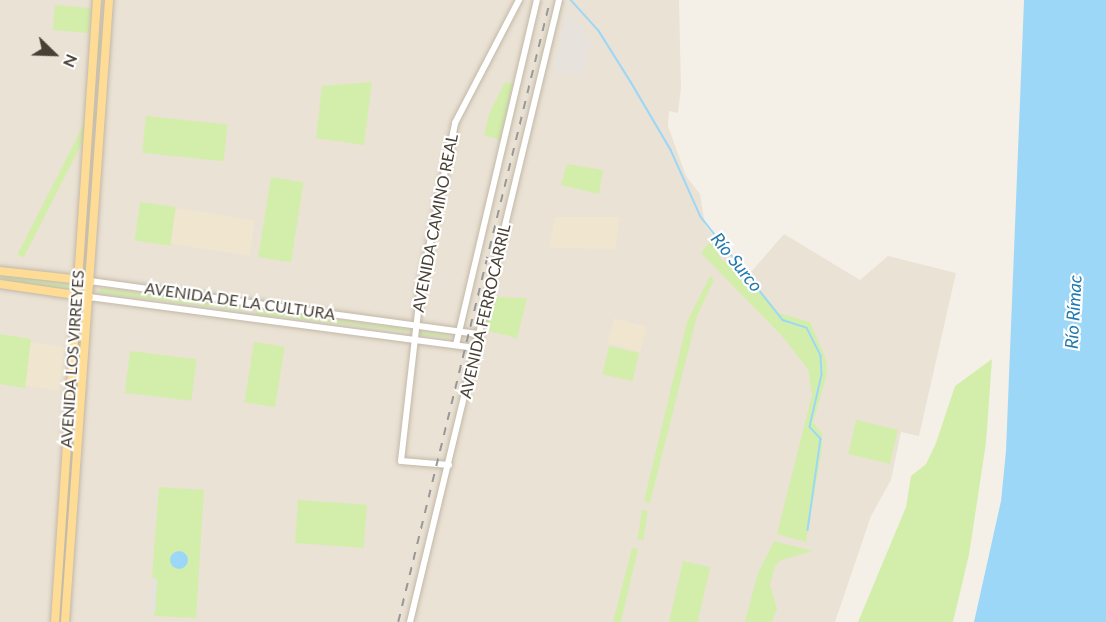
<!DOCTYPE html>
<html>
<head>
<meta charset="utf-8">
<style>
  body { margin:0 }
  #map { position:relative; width:1106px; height:622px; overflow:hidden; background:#f5f0e7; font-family:Lato,sans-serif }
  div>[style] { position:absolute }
  .residential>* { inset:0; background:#eae2d4 }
  .industrial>* { inset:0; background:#e7e2dc }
  .education>* { inset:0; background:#f0e5cf; transform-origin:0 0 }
  .green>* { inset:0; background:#d3eeab; transform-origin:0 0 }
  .parking>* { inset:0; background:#e6e3df }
  .water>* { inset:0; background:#9dd7f8 }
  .round { border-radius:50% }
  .stream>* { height:1.5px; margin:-0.75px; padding:0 0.75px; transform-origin:0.75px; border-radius:0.75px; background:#9dd7f8 }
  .roads { filter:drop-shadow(0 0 2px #c2b8a8) drop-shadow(0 0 2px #c2b8a8) }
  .minor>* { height:6px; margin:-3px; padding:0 3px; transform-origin:3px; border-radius:3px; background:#fff }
  .major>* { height:8px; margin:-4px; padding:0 4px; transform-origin:4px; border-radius:4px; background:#ffdc96 }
  .rail>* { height:1.5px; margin-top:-0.75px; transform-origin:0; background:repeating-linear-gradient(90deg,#979797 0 8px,transparent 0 16px) }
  span { translate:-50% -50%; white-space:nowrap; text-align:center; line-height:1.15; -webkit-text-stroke:4.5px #fff; paint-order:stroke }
  .street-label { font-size:16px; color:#494035 }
  .water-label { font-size:18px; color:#2079af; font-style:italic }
  .north { position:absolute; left:24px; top:24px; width:60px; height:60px; -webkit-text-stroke:4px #fff; paint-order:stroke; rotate:113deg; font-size:16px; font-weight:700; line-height:24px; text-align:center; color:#494035 }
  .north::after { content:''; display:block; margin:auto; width:21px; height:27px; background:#494035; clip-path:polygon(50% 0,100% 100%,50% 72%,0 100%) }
</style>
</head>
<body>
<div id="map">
  <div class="residential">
    <i style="clip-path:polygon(0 0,679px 0,681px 88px,678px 113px,669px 111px,668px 126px,686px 176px,700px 194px,705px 225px,732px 259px,750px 273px,784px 234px,860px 280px,888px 256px,956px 273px,919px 436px,901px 432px,891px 480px,871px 516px,835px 622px,0 622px)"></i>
  </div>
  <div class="industrial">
    <i style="clip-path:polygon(571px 14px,592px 41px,582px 77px,553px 70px,566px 15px)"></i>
  </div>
  <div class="education">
    <i style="left:176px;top:208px;width:80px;height:36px;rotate:9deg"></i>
    <i style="clip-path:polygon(555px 217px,620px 217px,615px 249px,549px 248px)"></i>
    <i style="left:614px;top:318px;width:34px;height:26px;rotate:15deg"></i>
    <i style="left:31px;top:342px;width:34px;height:44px;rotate:8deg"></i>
  </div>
  <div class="green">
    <i style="left:55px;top:5px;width:36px;height:25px;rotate:5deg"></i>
    <i style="left:97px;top:34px;width:6px;height:53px;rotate:9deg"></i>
    <i style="clip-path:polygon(372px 82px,364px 145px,316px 138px,322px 86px)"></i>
    <i style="clip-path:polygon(505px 82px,513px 84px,501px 140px,484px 135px,489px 114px)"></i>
    <i style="left:91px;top:110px;width:7px;height:162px;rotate:27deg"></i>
    <i style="left:146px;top:116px;width:82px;height:37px;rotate:6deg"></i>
    <i style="clip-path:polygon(567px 164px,603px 170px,599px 194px,561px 185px)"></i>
    <i style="left:271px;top:177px;width:33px;height:81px;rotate:9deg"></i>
    <i style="left:140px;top:202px;width:36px;height:39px;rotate:8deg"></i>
    <i style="clip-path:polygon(712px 239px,721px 259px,762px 292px,779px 313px,810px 322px,826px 359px,827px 375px,813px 422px,822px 434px,822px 449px,806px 542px,777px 534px,812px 395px,808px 369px,782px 336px,701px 253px)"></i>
    <i style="left:0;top:274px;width:71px;height:6px;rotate:8deg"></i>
    <i style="clip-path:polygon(710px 276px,714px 280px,697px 316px,650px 503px,644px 501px,687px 322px)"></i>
    <i style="clip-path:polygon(100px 288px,242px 307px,244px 311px,99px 293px)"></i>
    <i style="clip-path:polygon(493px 297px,527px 298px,517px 338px,485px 330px)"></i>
    <i style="clip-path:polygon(78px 304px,84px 305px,74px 430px,70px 429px)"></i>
    <i style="clip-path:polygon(256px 309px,407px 329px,409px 332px,255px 314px)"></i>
    <i style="clip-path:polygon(418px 331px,449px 335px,451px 338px,417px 335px)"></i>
    <i style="clip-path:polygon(0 334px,31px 339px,25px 388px,0 384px)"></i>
    <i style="left:254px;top:342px;width:31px;height:61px;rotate:9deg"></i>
    <i style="left:609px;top:346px;width:31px;height:29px;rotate:13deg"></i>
    <i style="left:130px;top:351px;width:67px;height:42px;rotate:7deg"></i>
    <i style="clip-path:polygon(992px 359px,986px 443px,969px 555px,953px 622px,858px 622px,906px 507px,911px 476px,926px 464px,936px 443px,955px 386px)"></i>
    <i style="left:856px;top:420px;width:43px;height:35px;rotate:13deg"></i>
    <i style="clip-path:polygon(68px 449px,74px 449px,61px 622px,56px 622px)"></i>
    <i style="clip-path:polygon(159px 487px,204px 490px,196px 618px,154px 616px,157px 580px,152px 577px)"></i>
    <i style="left:298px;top:500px;width:69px;height:43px;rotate:4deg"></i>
    <i style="left:642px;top:510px;width:6px;height:30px;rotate:9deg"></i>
    <i style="clip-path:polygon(774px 541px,813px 551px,781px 560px,775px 566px,770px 585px,777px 609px,772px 622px,745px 622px,758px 573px)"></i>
    <i style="clip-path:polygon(632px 548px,638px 549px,621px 622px,613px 622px)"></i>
    <i style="left:683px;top:561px;width:28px;height:63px;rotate:13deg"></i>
  </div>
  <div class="parking">
    <i style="clip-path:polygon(152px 577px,157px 580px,155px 613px,150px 610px)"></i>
  </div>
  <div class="water">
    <i style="clip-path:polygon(1024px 0,1106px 0,1106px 622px,974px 622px,1001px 501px,1006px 451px)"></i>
    <i class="round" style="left:170px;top:551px;width:18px;height:18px"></i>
  </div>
  <div class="stream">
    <i style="left:571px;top:0;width:42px;rotate:47.9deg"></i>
    <i style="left:599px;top:31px;width:60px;rotate:57.9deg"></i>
    <i style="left:631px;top:82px;width:79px;rotate:59.5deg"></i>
    <i style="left:671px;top:150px;width:73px;rotate:65.9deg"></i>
    <i style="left:701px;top:217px;width:132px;rotate:51.5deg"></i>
    <i style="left:783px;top:320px;width:25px;rotate:18deg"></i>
    <i style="left:807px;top:328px;width:31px;rotate:63deg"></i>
    <i style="left:821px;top:356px;width:19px;rotate:87deg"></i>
    <i style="left:822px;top:375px;width:53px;rotate:103deg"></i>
    <i style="left:810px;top:427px;width:16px;rotate:47deg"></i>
    <i style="left:821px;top:439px;width:92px;rotate:98.1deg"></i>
  </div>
  <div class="roads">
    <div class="minor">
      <i style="left:90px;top:281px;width:393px;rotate:7.8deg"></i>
      <i style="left:89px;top:297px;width:390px;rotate:7.5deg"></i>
      <i style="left:456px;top:345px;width:354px;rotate:-76.8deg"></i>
      <i style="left:449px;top:465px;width:48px;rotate:-175.2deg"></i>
      <i style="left:401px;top:461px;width:177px;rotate:-83.5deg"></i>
      <i style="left:421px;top:285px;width:166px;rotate:-78.1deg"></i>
      <i style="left:455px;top:123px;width:139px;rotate:-62.5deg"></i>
      <i style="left:410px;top:622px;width:640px;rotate:-76.53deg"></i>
    </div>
    <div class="major">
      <i style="left:0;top:271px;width:91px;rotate:6.3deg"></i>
      <i style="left:0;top:284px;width:90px;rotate:8.3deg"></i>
      <i style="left:55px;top:622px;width:623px;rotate:-86.14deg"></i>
      <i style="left:65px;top:622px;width:624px;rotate:-85.95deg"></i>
    </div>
  </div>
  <div class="rail">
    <i style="left:398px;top:622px;width:640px;rotate:-76.27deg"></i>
  </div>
  <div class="street-label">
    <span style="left:435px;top:223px;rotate:-79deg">AVENIDA CAMINO REAL</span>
    <span style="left:240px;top:301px;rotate:8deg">AVENIDA DE LA CULTURA</span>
    <span style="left:485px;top:311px;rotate:-77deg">AVENIDA FERROCARRIL</span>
    <span style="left:72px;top:359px;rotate:-86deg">AVENIDA LOS VIRREYES</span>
  </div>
  <div class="water-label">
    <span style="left:737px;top:262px;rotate:51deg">Río Surco</span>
    <span style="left:1073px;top:312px;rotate:-87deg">Río Rímac</span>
  </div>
  <div class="north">N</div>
</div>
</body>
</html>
